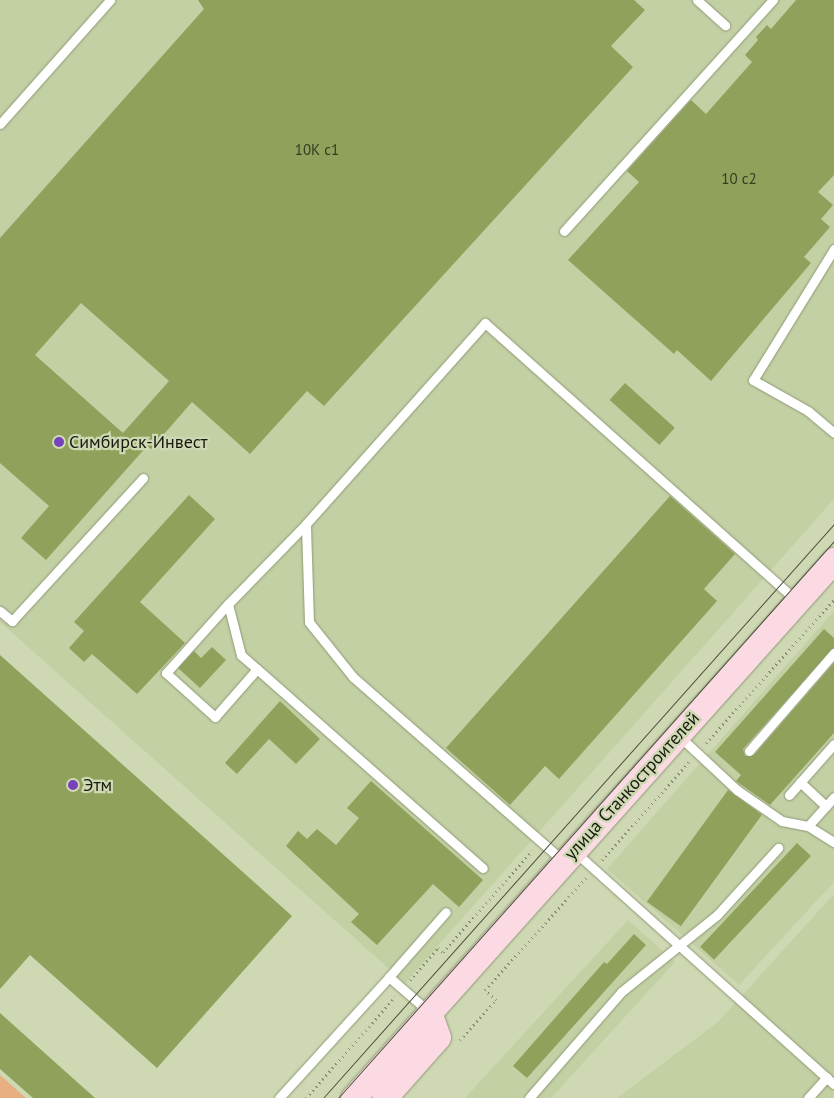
<!DOCTYPE html>
<html>
<head>
<meta charset="utf-8">
<style>
  body { margin:0 }
  #map { position:relative; width:834px; height:1098px; overflow:hidden; background:#ced8b3; font-family:"PT Sans",sans-serif }
  div>[style] { position:absolute }
  .built>* { inset:0; background:#c3d0a4 }
  .green>* { inset:0; background:#e7b082 }
  .building>* { inset:0; background:#90a15b; transform-origin:0 0 }
  .path>* { height:3px; margin-top:-1.5px; transform-origin:0; background:repeating-linear-gradient(90deg,#848b70 0 1px,transparent 0 5px) }
  .roads { filter:drop-shadow(0 0 1px #8f9976) drop-shadow(0 0 1px #8f9976) }
  .lane>* { height:9px; margin:-4.5px; padding:0 4.5px; transform-origin:4.5px; border-radius:4.5px; background:#fff }
  .secondary>* { height:25px; margin:-12.5px; padding:0 12.5px; transform-origin:12.5px; border-radius:12.5px; background:#fbdae4 }
  .tram>* { height:1px; margin:-0.5px; padding:0 0.5px; transform-origin:0.5px; border-radius:0.5px; background:#4c513d }
  .dots>* { width:14px; height:14px; translate:-50% -50%; box-sizing:border-box; border:2px solid #ced8b3; border-radius:50% }
  span { translate:-50% -50%; white-space:nowrap; text-align:center; line-height:1.15; -webkit-text-stroke:4.5px #ced8b3; paint-order:stroke }
  .number-label { font-size:15px; color:#353c20 }
  .number-label span { -webkit-text-stroke-width:0 }
  .poi-label { font-size:18px; color:#171a0d }
  .left { translate:0 -50%; text-align:left }
  .street-label { font-size:18px; color:#171a0d }
</style>
</head>
<body>
<div id="map">
  <div class="built">
    <i style="clip-path:polygon(0 0,834px 0,834px 499px,405px 983px,0 622px)"></i>
    <i style="clip-path:polygon(834px 611px,834px 882px,739px 985px,607px 869px)"></i>
    <i style="clip-path:polygon(834px 894px,834px 1098px,617px 1098px,718px 1022px)"></i>
    <i style="clip-path:polygon(628px 920px,675px 962px,551px 1098px,465px 1098px)"></i>
  </div>
  <div class="green">
    <i style="clip-path:polygon(0 1075px,26px 1098px,0 1098px)"></i>
  </div>
  <div class="building">
    <i style="clip-path:polygon(evenodd,198px 0,634px 0,645px 10px,611px 46px,633px 67px,324px 406px,307px 391px,250px 454px,192px 402px,151px 449px,147px 446px,46px 560px,21px 538px,49px 506px,0 463px,0 238px,204px 9px,198px 0,81px 303px,169px 381px,123px 433px,35px 355px,81px 303px)"></i>
    <i style="clip-path:polygon(796px 0,834px 0,834px 175px,818px 192px,833px 205px,821px 219px,830px 227px,804px 257px,811px 263px,711px 381px,677px 350px,674px 354px,568px 260px,639px 182px,627px 171px,691px 100px,706px 114px,752px 62px,745px 55px,758px 40px,756px 37px,767px 25px,771px 29px)"></i>
    <i style="left:625px;top:383px;width:67px;height:23px;rotate:42deg"></i>
    <i style="clip-path:polygon(189px 495px,215px 519px,140px 602px,185px 643px,137px 694px,92px 654px,84px 662px,69px 648px,84px 631px,74px 622px)"></i>
    <i style="clip-path:polygon(670px 496px,735px 554px,704px 589px,717px 601px,559px 779px,545px 766px,510px 805px,446px 748px)"></i>
    <i style="clip-path:polygon(824px 629px,834px 638px,834px 647px,743px 749px,745px 756px,754px 755px,834px 663px,834px 733px,770px 805px,736px 781px,741px 775px,715px 752px)"></i>
    <i style="clip-path:polygon(212px 647px,226px 660px,200px 688px,178px 668px,194px 651px,201px 658px)"></i>
    <i style="clip-path:polygon(0 655px,292px 916px,157px 1068px,30px 955px,0 989px)"></i>
    <i style="clip-path:polygon(280px 701px,320px 739px,296px 764px,269px 739px,237px 774px,225px 763px)"></i>
    <i style="clip-path:polygon(371px 781px,483px 880px,459px 907px,433px 884px,377px 945px,351px 922px,359px 914px,286px 846px,298px 831px,307px 839px,317px 829px,336px 845px,359px 818px,347px 808px)"></i>
    <i style="left:728px;top:790px;width:42px;height:138px;rotate:36deg"></i>
    <i style="left:797px;top:843px;width:19px;height:142px;rotate:43deg"></i>
    <i style="clip-path:polygon(634px 934px,646px 945px,527px 1078px,513px 1066px,604px 962px,607px 964px)"></i>
    <i style="clip-path:polygon(0 1013px,95px 1098px,33px 1098px,0 1069px)"></i>
  </div>
  <div class="path">
    <i style="left:706px;top:743px;width:192px;rotate:-48.2deg"></i>
    <i style="left:602px;top:860px;width:131px;rotate:-48.4deg"></i>
    <i style="left:410px;top:980px;width:43px;rotate:-48.8deg"></i>
    <i style="left:438px;top:948px;width:6px;rotate:39deg"></i>
    <i style="left:443px;top:952px;width:135px;rotate:-48.6deg"></i>
    <i style="left:460px;top:1040px;width:54px;rotate:-48deg"></i>
    <i style="left:496px;top:1000px;width:15px;rotate:-138deg"></i>
    <i style="left:485px;top:990px;width:151px;rotate:-48deg"></i>
    <i style="left:306px;top:1098px;width:135px;rotate:-48.6deg"></i>
  </div>
  <div class="roads">
    <div class="lane">
      <i style="left:697px;top:0;width:38px;rotate:42deg"></i>
      <i style="left:0;top:124px;width:166px;rotate:-48.4deg"></i>
      <i style="left:564px;top:231px;width:312px;rotate:-47.9deg"></i>
      <i style="left:834px;top:249px;width:154px;rotate:121.7deg"></i>
      <i style="left:753px;top:380px;width:63px;rotate:29.4deg"></i>
      <i style="left:808px;top:411px;width:34px;rotate:40deg"></i>
      <i style="left:228px;top:604px;width:53px;rotate:75.7deg"></i>
      <i style="left:241px;top:655px;width:21px;rotate:41deg"></i>
      <i style="left:257px;top:669px;width:64px;rotate:131.2deg"></i>
      <i style="left:215px;top:717px;width:66px;rotate:-138.1deg"></i>
      <i style="left:166px;top:673px;width:93px;rotate:-48.1deg"></i>
      <i style="left:228px;top:604px;width:112px;rotate:-45.7deg"></i>
      <i style="left:0;top:611px;width:16px;rotate:40deg"></i>
      <i style="left:12px;top:621px;width:194px;rotate:-47.5deg"></i>
      <i style="left:257px;top:669px;width:301px;rotate:41.4deg"></i>
      <i style="left:678px;top:735px;width:81px;rotate:43deg"></i>
      <i style="left:737px;top:790px;width:55px;rotate:34.6deg"></i>
      <i style="left:782px;top:821px;width:26px;rotate:11deg"></i>
      <i style="left:808px;top:826px;width:31px;rotate:32deg"></i>
      <i style="left:749px;top:751px;width:130px;rotate:-49.1deg"></i>
      <i style="left:800px;top:782px;width:35px;rotate:43deg"></i>
      <i style="left:789px;top:795px;width:68px;rotate:-48.6deg"></i>
      <i style="left:808px;top:826px;width:39px;rotate:-48deg"></i>
      <i style="left:575px;top:852px;width:348px;rotate:41.9deg"></i>
      <i style="left:562px;top:860px;width:278px;rotate:-138.8deg"></i>
      <i style="left:353px;top:677px;width:70px;rotate:-128.7deg"></i>
      <i style="left:309px;top:622px;width:98px;rotate:-91.8deg"></i>
      <i style="left:306px;top:524px;width:269px;rotate:-48.3deg"></i>
      <i style="left:485px;top:323px;width:415px;rotate:41.7deg"></i>
      <i style="left:389px;top:977px;width:86px;rotate:-48.8deg"></i>
      <i style="left:279px;top:1098px;width:164px;rotate:-47.7deg"></i>
      <i style="left:389px;top:977px;width:50px;rotate:41deg"></i>
      <i style="left:529px;top:1098px;width:140px;rotate:-49deg"></i>
      <i style="left:621px;top:992px;width:123px;rotate:-38.7deg"></i>
      <i style="left:717px;top:915px;width:91px;rotate:-47.7deg"></i>
      <i style="left:808px;top:1098px;width:28px;rotate:-48deg"></i>
    </div>
    <div class="secondary">
      <i style="left:353px;top:1098px;width:722px;rotate:-48.2deg"></i>
      <i style="left:384px;top:1098px;width:81px;rotate:-48.5deg"></i>
      <i style="left:438px;top:1037px;width:27px;rotate:-110deg"></i>
    </div>
  </div>
  <div class="tram">
    <i style="left:323px;top:1098px;width:769px;rotate:-48.32deg"></i>
    <i style="left:338px;top:1098px;width:746px;rotate:-48.32deg"></i>
  </div>
  <div class="dots">
    <i style="left:59px;top:442px;background:#7742b9"></i>
    <i style="left:73px;top:785px;background:#7742b9"></i>
  </div>
  <div class="number-label">
    <span style="left:317px;top:150px">10К с1</span>
    <span style="left:739px;top:179px">10 с2</span>
  </div>
  <div class="poi-label">
    <span class="left" style="left:69px;top:442px">Симбирск-Инвест</span>
    <span class="left" style="left:83px;top:785px">Этм</span>
  </div>
  <div class="street-label">
    <span style="left:632px;top:786px;rotate:-48deg">улица Станкостроителей</span>
  </div>
</div>
</body>
</html>
